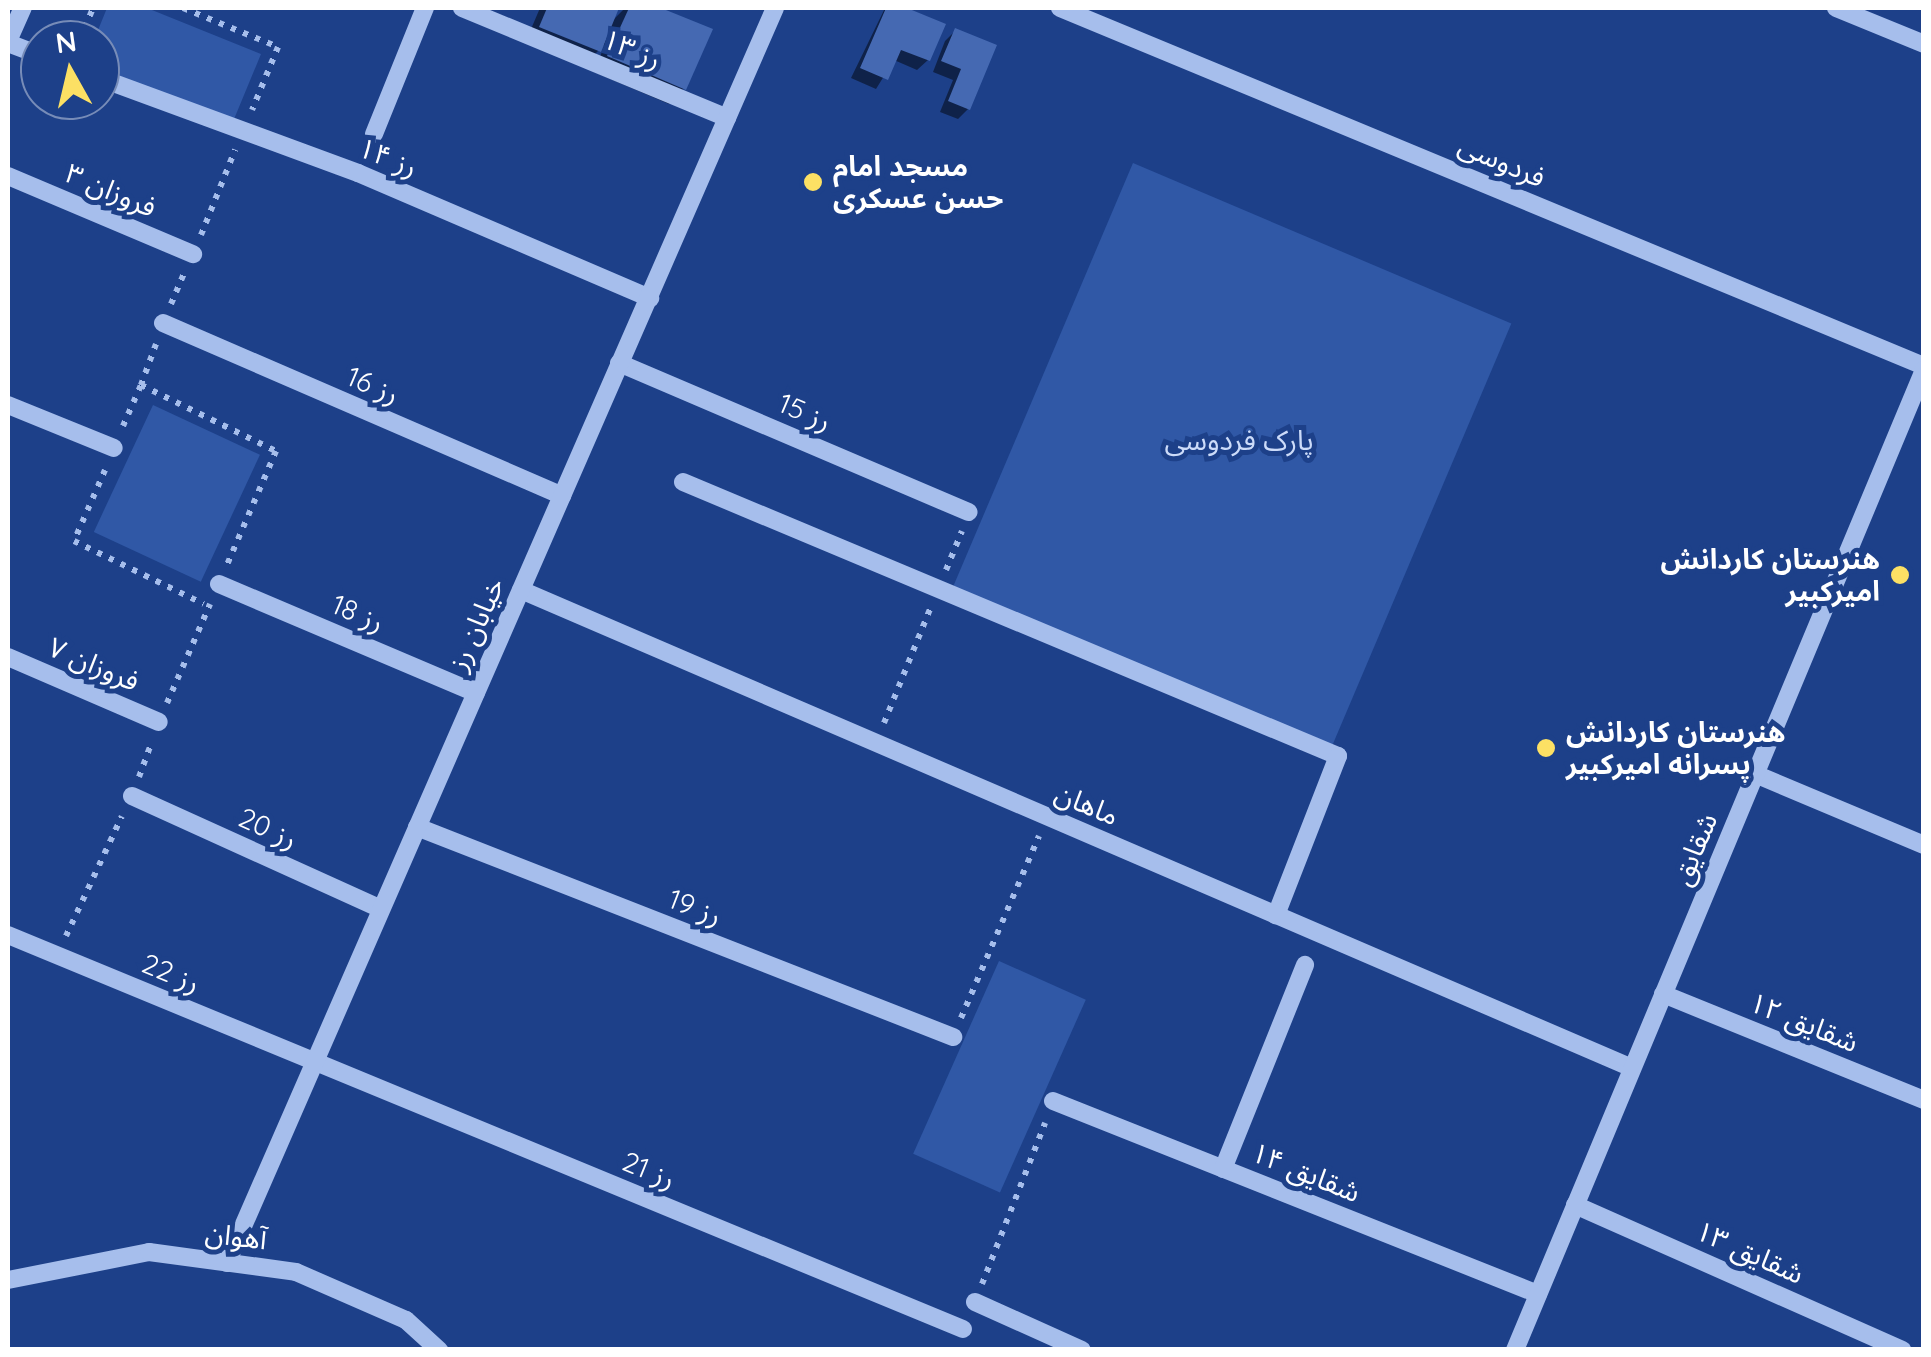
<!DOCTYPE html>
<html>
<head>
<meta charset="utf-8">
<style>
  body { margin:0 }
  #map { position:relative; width:1931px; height:1357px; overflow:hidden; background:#1d4089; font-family:Quicksand,"Noto Sans Arabic",sans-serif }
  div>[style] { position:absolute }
  .green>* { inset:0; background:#3058a6; transform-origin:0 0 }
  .shadow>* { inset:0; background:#0007 }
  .building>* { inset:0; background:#4569b2 }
  .path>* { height:6px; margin-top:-3px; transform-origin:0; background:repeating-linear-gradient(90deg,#a6beec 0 5px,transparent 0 13px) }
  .minor>* { height:18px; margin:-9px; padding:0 9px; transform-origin:9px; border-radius:9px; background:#a6beec }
  .dots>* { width:28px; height:28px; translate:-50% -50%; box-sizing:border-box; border:5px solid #1d4089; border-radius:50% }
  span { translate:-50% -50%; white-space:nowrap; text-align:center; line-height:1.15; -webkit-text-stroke:10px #1d4089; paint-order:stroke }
  .street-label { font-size:28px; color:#fff }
  .poi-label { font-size:28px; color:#fff; font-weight:700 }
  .left { translate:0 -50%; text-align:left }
  .right { translate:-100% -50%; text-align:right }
  .park-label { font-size:28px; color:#ccdbf9 }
  .frame { position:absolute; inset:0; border:10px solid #fff; pointer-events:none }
  .north { position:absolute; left:20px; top:20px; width:100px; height:100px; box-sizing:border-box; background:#1d4089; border:2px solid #778cb8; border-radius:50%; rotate:352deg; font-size:28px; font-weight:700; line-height:40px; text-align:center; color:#fff }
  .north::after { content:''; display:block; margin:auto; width:35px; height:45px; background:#fce064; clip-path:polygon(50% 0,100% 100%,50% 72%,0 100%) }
</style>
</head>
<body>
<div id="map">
  <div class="green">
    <i style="clip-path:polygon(107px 8px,147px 8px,261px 54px,232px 124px,100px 70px,100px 40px,94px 40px)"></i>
    <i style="left:1133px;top:163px;width:411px;height:464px;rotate:23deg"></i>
    <i style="left:153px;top:405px;width:118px;height:140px;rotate:25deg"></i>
    <i style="left:999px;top:961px;width:95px;height:211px;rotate:24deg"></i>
  </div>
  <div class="shadow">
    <i style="clip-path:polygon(540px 8px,617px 8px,611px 22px,625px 8px,655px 8px,709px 31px,684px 88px,669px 104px,594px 72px,605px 44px,583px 66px,525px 43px)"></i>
    <i style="clip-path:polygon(885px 8px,901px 8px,942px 25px,928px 60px,917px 70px,894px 60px,876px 89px,851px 78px)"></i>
    <i style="clip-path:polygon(955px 31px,968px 109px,958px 119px,940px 112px,953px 80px,933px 72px,945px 41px)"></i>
  </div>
  <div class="building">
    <i style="clip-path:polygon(547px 8px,619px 8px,601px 52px,539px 27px)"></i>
    <i style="clip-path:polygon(629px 8px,661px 8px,713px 29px,686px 90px,607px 56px)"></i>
    <i style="clip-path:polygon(886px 8px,907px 8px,946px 24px,930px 61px,901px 50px,888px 80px,860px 68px)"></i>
    <i style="clip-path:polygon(955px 28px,997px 45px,970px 110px,948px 101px,961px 69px,941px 61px)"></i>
  </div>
  <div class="path">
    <i style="left:183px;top:8px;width:103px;rotate:22.3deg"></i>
    <i style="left:278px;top:47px;width:68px;rotate:112.4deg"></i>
    <i style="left:80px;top:40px;width:35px;rotate:-68deg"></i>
    <i style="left:201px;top:235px;width:92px;rotate:-68.2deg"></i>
    <i style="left:171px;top:304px;width:33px;rotate:-67deg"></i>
    <i style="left:156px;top:344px;width:44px;rotate:110.1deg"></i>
    <i style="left:141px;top:385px;width:150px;rotate:26.1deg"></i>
    <i style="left:276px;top:451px;width:124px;rotate:113.3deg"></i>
    <i style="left:123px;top:426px;width:45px;rotate:-66.3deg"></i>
    <i style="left:105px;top:470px;width:77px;rotate:113.6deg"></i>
    <i style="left:74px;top:541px;width:144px;rotate:25.9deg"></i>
    <i style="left:946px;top:570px;width:42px;rotate:-67.7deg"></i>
    <i style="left:167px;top:703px;width:108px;rotate:-66.5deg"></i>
    <i style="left:884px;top:723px;width:123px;rotate:-68deg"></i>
    <i style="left:139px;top:777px;width:37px;rotate:-70deg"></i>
    <i style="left:66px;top:936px;width:132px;rotate:-65deg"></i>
    <i style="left:961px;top:1018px;width:198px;rotate:-66.8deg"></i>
    <i style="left:982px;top:1284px;width:173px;rotate:-68.6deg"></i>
  </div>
  <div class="minor">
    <i style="left:462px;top:8px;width:287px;rotate:22.5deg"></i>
    <i style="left:1060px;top:8px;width:935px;rotate:22.51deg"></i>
    <i style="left:1836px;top:8px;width:95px;rotate:22.2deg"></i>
    <i style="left:8px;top:41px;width:36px;rotate:-66deg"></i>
    <i style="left:8px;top:43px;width:34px;rotate:21deg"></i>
    <i style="left:100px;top:78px;width:275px;rotate:20.2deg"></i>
    <i style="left:358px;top:173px;width:318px;rotate:23.2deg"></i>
    <i style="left:374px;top:134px;width:136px;rotate:-68deg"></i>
    <i style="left:8px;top:176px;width:201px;rotate:22.9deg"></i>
    <i style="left:163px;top:323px;width:435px;rotate:23.4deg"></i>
    <i style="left:619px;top:363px;width:380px;rotate:23.1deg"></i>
    <i style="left:8px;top:405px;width:114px;rotate:22.1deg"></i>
    <i style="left:683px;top:482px;width:710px;rotate:22.7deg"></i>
    <i style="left:1338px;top:756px;width:171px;rotate:111.3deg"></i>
    <i style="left:219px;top:584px;width:279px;rotate:23deg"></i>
    <i style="left:521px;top:590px;width:1209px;rotate:23.28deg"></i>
    <i style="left:8px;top:657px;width:164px;rotate:23.3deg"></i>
    <i style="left:1755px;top:774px;width:183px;rotate:22.8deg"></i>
    <i style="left:132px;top:796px;width:273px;rotate:24.4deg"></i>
    <i style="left:417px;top:827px;width:576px;rotate:21.39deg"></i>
    <i style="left:8px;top:935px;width:1033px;rotate:22.42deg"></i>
    <i style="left:1663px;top:994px;width:282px;rotate:22.1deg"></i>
    <i style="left:1053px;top:1101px;width:522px;rotate:21.7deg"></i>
    <i style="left:1223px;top:1169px;width:220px;rotate:-68.1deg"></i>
    <i style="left:1575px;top:1205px;width:358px;rotate:23.9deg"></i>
    <i style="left:227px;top:1263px;width:1369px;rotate:-66.41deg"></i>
    <i style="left:8px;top:1280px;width:144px;rotate:-11.2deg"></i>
    <i style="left:149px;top:1252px;width:148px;rotate:7.7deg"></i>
    <i style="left:296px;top:1272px;width:120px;rotate:23.6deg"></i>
    <i style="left:406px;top:1320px;width:45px;rotate:42.3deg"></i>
    <i style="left:975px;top:1302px;width:117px;rotate:24.2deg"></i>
    <i style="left:1515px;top:1350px;width:1062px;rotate:-67.35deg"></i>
  </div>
  <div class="dots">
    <i style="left:813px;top:182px;background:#fce064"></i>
    <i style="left:1900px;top:575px;background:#fce064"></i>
    <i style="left:1546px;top:748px;background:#fce064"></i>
  </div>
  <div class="street-label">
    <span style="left:632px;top:49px;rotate:23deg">رز ۱۳</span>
    <span style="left:388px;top:157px;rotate:22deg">رز ۱۴</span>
    <span style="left:1502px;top:161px;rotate:23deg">فردوسی</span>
    <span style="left:111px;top:190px;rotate:23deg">فروزان ۳</span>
    <span style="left:373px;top:385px;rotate:23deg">رز 16</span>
    <span style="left:805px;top:412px;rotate:23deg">رز 15</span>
    <span style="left:358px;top:613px;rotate:23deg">رز 18</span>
    <span style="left:476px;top:624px;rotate:-66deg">خیابان رز</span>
    <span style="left:94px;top:664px;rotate:23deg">فروزان ۷</span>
    <span style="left:1087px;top:804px;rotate:23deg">ماهان</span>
    <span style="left:268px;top:828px;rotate:24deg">رز 20</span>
    <span style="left:1694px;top:849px;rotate:-67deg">شقایق</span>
    <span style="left:695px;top:907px;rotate:21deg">رز 19</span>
    <span style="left:171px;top:973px;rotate:22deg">رز 22</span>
    <span style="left:1804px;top:1022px;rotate:22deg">شقایق ۱۲</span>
    <span style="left:649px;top:1170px;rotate:22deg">رز 21</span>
    <span style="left:1306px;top:1172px;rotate:22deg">شقایق ۱۴</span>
    <span style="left:236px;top:1236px;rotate:7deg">آهوان</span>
    <span style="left:1750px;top:1252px;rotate:24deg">شقایق ۱۳</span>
  </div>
  <div class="poi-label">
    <span class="left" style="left:833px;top:182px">مسجد امام<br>حسن عسکری</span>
    <span class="right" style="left:1880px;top:575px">هنرستان کاردانش<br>امیرکبیر</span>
    <span class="left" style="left:1566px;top:748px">هنرستان کاردانش<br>پسرانه امیرکبیر</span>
  </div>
  <div class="park-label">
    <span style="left:1239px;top:440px">پارک فردوسی</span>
  </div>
  <div class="frame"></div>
  <div class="north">N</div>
</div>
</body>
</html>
